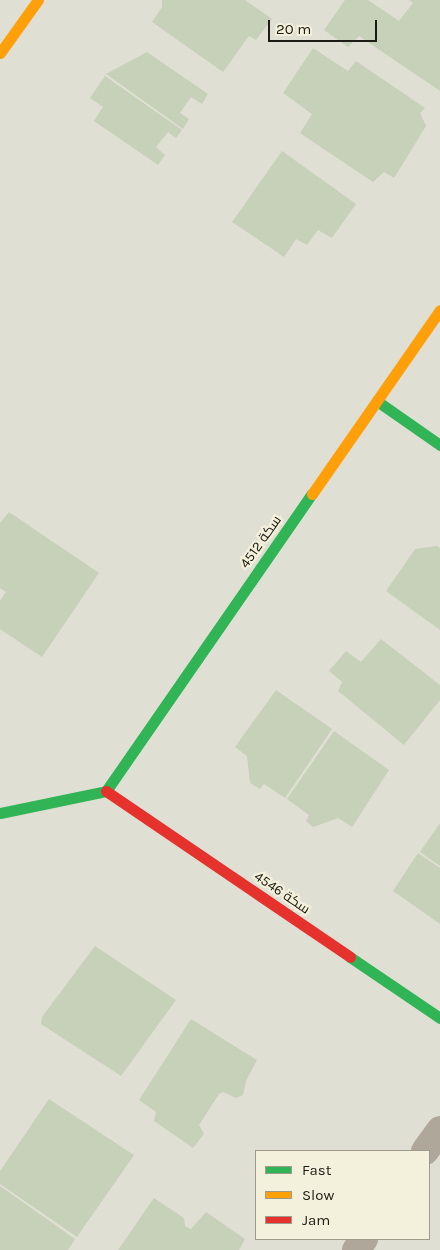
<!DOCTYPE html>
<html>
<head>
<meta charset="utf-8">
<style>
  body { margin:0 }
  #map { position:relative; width:440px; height:1250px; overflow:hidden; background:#e0dfd4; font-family:Karla,Cairo,sans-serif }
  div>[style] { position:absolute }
  .building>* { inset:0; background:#c7d0b9 }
  .street>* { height:28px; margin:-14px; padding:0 14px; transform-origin:14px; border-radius:14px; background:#b0a79b }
  .fast>* { height:11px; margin:-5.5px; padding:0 5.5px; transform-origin:5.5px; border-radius:5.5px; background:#30b455 }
  .slow>* { height:11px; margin:-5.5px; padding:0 5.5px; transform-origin:5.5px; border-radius:5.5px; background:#ff9f0a }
  .jam>* { height:11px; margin:-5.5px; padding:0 5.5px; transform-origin:5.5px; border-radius:5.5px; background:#e5322d }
  span { translate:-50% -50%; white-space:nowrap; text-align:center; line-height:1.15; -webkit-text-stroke:4.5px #f3f0db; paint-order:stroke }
  .street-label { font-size:14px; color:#1d1b14 }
  .legend { position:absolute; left:255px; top:1150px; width:175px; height:90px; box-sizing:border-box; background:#f3f0db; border:1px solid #9d9b8b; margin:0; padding:6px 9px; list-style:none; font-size:15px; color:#1d1b14 }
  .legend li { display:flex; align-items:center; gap:10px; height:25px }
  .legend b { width:25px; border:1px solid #9d9b8b }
  .scale { position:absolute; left:268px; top:20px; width:109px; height:22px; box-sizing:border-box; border:2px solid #1d1b14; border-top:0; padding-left:6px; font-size:15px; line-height:18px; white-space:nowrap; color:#1d1b14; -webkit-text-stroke:4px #f3f0db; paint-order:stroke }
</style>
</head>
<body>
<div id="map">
  <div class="building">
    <i style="clip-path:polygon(162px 0,245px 0,272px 19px,256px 40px,249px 36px,223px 72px,152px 22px,162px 7px)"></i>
    <i style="clip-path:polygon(345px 0,368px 0,399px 21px,413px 3px,409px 0,440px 0,440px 91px,359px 36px,348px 47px,324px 30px)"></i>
    <i style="clip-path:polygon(313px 48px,348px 71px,356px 61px,425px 108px,420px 113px,426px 126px,394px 178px,384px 172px,373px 182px,300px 133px,312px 114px,283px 93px)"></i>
    <i style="clip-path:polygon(147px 52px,208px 94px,202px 104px,191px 97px,180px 113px,189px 119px,183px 129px,106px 74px)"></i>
    <i style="clip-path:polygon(105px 76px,182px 130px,176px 138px,168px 132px,156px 147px,165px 155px,158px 165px,94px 121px,103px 107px,90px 98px)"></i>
    <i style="clip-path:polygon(282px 151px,356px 204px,332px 238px,318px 230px,307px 245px,296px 239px,284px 257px,232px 222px)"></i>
    <i style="clip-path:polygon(9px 512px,99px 573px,42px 657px,0 629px,0 601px,6px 592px,0 588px,0 523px)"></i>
    <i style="clip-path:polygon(437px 546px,440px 548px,440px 630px,386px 591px,415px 549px)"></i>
    <i style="clip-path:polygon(381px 639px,440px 685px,440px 700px,404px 745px,338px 691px,342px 682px,329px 671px,346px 651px,361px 662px)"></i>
    <i style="clip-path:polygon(276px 690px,332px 729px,285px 798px,264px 784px,260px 789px,250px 783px,247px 756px,235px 747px)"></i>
    <i style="clip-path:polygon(334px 731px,389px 770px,352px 827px,338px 818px,313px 827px,306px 821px,309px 815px,287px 799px)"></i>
    <i style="clip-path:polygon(440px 823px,440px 866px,420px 852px)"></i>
    <i style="clip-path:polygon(418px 853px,440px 868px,440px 924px,393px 891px)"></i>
    <i style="clip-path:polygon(95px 946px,176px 1000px,121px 1076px,41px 1024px,42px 1017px)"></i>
    <i style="clip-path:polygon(191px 1019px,257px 1060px,246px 1081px,243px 1095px,236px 1098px,223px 1092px,219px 1094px,199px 1125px,204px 1134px,193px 1148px,154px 1121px,156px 1112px,139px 1100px)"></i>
    <i style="clip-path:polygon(49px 1099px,134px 1155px,77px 1237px,0 1184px,0 1171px)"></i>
    <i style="clip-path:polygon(0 1186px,75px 1239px,68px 1250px,0 1250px)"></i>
    <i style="clip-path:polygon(154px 1198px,184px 1218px,185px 1226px,191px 1229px,206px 1212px,245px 1239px,239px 1250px,118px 1250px)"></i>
  </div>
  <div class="street">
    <i style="left:425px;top:1151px;width:26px;rotate:-54deg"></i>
    <i style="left:356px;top:1250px;width:14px;rotate:-54deg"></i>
  </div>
  <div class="fast">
    <i style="left:377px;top:401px;width:77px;rotate:34.9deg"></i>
    <i style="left:106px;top:791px;width:361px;rotate:-55.3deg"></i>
    <i style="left:0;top:813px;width:108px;rotate:-11.7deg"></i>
    <i style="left:350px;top:957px;width:109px;rotate:34.1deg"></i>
  </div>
  <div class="slow">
    <i style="left:0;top:53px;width:65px;rotate:-54.4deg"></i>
    <i style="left:312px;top:494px;width:224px;rotate:-55.2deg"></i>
  </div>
  <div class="jam">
    <i style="left:106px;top:791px;width:295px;rotate:34.2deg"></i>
  </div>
  <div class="street-label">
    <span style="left:261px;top:542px;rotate:-55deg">سكة 4512</span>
    <span style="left:282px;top:893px;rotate:34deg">سكة 4546</span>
  </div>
  <ul class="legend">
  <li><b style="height:6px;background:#30b455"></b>Fast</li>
  <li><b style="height:6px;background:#ff9f0a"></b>Slow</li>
  <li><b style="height:6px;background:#e5322d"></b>Jam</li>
  </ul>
  <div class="scale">20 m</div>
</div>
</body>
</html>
